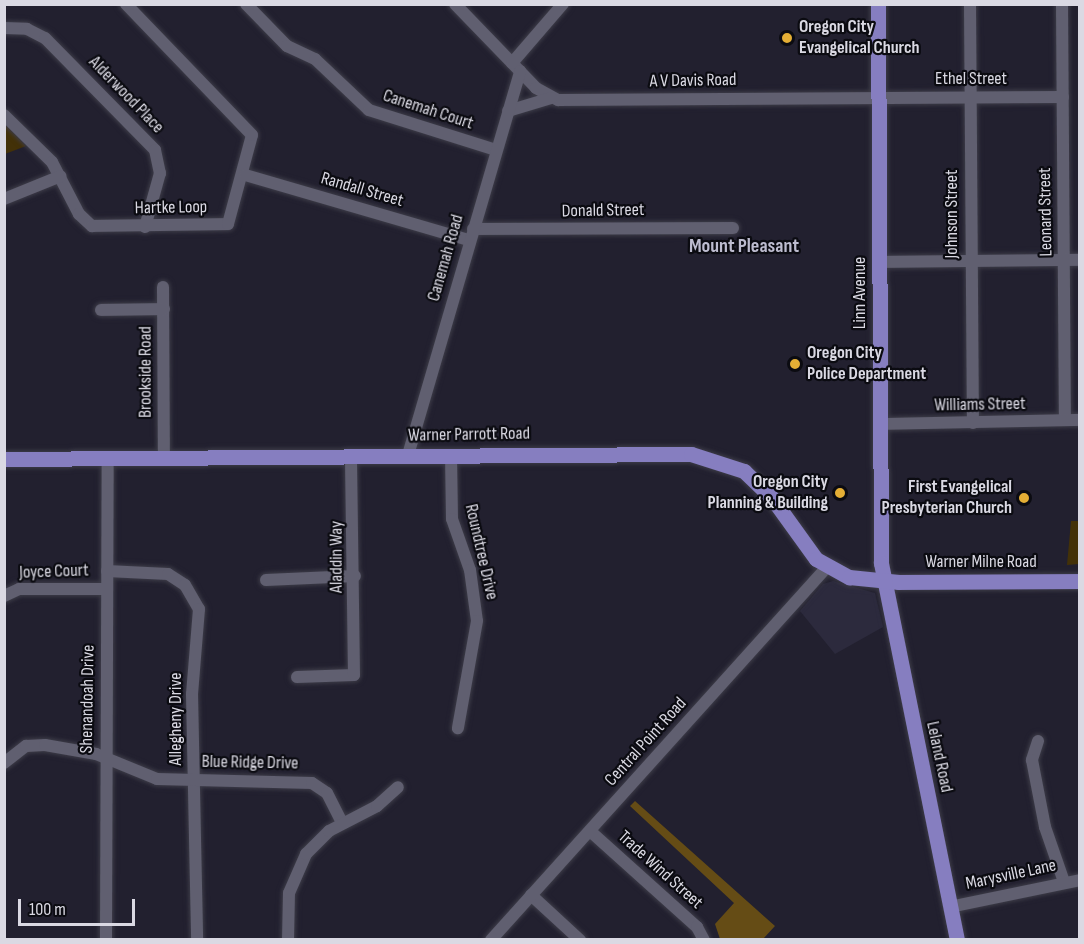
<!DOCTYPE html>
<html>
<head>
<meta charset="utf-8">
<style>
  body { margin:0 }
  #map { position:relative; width:1084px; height:944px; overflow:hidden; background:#22202f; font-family:"Sofia Sans Condensed",sans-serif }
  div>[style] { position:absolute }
  .built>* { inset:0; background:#2c2a3d }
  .green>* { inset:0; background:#433108 }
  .forest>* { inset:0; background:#654c15 }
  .roads { filter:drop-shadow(0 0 2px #3d3c48) drop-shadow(0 0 2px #3d3c48) }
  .minor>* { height:12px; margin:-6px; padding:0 6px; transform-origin:6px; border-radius:6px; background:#605f70 }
  .major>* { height:15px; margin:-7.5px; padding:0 7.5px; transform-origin:7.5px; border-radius:7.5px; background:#867ec0 }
  .dots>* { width:16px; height:16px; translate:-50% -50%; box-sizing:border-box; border:3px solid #0b0b11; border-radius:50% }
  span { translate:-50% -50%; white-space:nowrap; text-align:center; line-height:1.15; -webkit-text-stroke:4.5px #0b0b11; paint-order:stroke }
  .poi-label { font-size:18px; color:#dad9e3; font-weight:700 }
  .left { translate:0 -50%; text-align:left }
  .right { translate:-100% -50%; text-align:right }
  .street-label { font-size:18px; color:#dad9e3 }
  .neighbourhood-label { font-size:20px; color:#bdbccf; font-weight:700 }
  .frame { position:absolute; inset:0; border:6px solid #dad9e3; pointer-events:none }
  .scale { position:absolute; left:18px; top:899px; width:117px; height:27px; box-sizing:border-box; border:3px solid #dad9e3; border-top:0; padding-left:8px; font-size:18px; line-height:21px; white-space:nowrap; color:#dad9e3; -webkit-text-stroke:4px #0b0b11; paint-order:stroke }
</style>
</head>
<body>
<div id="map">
  <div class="built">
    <i style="clip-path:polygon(833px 581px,875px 593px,883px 627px,835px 654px,800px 611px,823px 584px)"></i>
  </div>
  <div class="green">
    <i style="clip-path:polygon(5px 124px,26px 146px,5px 154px)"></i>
    <i style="clip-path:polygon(1071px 521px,1079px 521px,1079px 564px,1067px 565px)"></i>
  </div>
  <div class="forest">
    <i style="clip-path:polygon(635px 801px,775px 926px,763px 939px,720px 939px,715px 924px,734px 903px,630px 806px)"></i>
  </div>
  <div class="roads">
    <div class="minor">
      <i style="left:246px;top:4px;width:59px;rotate:45.7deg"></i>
      <i style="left:287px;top:46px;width:31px;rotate:25deg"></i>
      <i style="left:315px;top:59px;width:74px;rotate:43.4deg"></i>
      <i style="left:369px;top:110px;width:133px;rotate:17.5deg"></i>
      <i style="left:455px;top:4px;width:117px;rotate:46deg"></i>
      <i style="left:536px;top:88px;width:25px;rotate:29deg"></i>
      <i style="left:558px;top:100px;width:505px;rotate:-0.34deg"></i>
      <i style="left:970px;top:4px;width:419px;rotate:89.6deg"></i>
      <i style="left:1062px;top:4px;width:416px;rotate:89.6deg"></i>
      <i style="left:4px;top:28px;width:23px;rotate:2deg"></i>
      <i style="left:27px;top:29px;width:20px;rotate:27deg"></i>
      <i style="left:45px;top:38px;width:157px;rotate:45.5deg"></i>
      <i style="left:155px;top:150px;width:24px;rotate:78deg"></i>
      <i style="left:160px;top:173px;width:56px;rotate:105.5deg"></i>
      <i style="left:512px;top:63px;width:78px;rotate:-49.2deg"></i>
      <i style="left:508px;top:111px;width:45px;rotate:-16.8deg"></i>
      <i style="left:4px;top:115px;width:67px;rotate:44.4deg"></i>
      <i style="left:52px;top:162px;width:59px;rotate:62.6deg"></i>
      <i style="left:79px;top:214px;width:18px;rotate:43deg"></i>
      <i style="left:92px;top:226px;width:136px;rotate:-0.8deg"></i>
      <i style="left:228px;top:224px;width:92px;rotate:-74.9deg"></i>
      <i style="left:252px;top:135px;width:182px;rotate:-133.9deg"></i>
      <i style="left:245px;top:175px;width:233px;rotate:16.2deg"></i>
      <i style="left:4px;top:199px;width:61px;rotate:-22deg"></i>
      <i style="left:473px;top:229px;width:260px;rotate:-0.2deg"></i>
      <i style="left:879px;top:262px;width:201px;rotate:-0.6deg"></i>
      <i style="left:163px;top:287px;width:171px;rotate:89.7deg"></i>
      <i style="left:101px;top:310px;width:63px;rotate:-0.9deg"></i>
      <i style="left:881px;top:424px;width:199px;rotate:-1.2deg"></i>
      <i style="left:408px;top:455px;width:400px;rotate:-73.7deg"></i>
      <i style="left:451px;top:455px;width:64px;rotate:89.1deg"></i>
      <i style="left:452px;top:519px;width:54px;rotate:70.6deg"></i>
      <i style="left:470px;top:570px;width:51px;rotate:82.2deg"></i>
      <i style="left:477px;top:621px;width:109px;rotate:100.1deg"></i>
      <i style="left:107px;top:571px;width:61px;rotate:2.8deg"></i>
      <i style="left:168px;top:574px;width:20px;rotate:33deg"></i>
      <i style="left:185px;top:585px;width:28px;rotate:60deg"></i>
      <i style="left:199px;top:609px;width:85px;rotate:94.7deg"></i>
      <i style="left:192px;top:694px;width:246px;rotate:88.8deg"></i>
      <i style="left:266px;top:580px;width:89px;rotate:-2.6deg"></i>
      <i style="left:4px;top:596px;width:17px;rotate:-25deg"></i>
      <i style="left:19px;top:589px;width:88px"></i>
      <i style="left:297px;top:677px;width:57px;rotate:-2deg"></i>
      <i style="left:354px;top:675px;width:219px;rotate:-90.8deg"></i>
      <i style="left:1038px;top:741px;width:20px;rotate:108deg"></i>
      <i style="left:1032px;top:760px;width:68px;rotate:79deg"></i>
      <i style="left:1045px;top:827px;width:58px;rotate:70.9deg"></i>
      <i style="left:4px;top:763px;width:28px;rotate:-38deg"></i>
      <i style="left:26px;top:746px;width:19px;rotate:-3deg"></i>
      <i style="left:45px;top:745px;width:52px;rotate:10deg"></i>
      <i style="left:96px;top:754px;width:66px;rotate:22.3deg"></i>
      <i style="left:157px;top:779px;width:155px;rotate:1.5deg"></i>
      <i style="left:312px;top:783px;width:18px;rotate:34deg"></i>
      <i style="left:327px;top:793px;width:33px;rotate:63deg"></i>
      <i style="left:590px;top:831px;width:144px;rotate:41.9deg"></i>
      <i style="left:697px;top:927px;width:15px;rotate:62deg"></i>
      <i style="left:531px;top:895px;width:67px;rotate:42.6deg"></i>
      <i style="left:950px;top:907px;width:133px;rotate:-11.7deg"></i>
      <i style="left:106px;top:940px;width:482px;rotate:-89.8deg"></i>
      <i style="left:288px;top:940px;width:47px;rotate:-88.8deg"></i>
      <i style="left:289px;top:893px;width:43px;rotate:-66.4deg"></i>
      <i style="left:306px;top:854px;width:33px;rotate:-45deg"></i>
      <i style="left:329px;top:831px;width:54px;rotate:-27.5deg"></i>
      <i style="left:377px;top:806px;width:28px;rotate:-42deg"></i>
      <i style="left:491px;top:940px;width:502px;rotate:-47.99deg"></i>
    </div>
    <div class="major">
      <i style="left:878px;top:4px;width:559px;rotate:89.69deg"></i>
      <i style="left:881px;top:563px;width:385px;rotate:78.6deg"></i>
      <i style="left:4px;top:459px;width:687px;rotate:-0.42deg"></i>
      <i style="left:691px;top:454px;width:56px;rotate:17.8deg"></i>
      <i style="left:744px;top:471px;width:39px;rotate:44deg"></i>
      <i style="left:772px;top:498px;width:75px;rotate:54.2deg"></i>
      <i style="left:816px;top:559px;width:38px;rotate:29deg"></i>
      <i style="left:849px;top:577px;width:50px;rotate:5.7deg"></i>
      <i style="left:899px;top:582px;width:181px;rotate:-0.3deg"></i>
    </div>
  </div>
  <div class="dots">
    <i style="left:787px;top:38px;background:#e4ae35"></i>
    <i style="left:795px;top:364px;background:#e4ae35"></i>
    <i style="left:840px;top:493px;background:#e4ae35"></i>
    <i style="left:1024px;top:498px;background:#e4ae35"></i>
  </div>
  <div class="poi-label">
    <span class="left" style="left:799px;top:38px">Oregon City<br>Evangelical Church</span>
    <span class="left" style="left:807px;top:364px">Oregon City<br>Police Department</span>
    <span class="right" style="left:828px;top:493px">Oregon City<br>Planning &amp; Building</span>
    <span class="right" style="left:1012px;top:498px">First Evangelical<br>Presbyterian Church</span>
  </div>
  <div class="street-label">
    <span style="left:971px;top:79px">Ethel Street</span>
    <span style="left:693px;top:81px;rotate:-1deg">A V Davis Road</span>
    <span style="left:126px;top:95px;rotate:46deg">Alderwood Place</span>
    <span style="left:428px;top:110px;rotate:18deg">Canemah Court</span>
    <span style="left:362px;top:190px;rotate:16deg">Randall Street</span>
    <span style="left:171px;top:208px;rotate:-1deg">Hartke Loop</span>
    <span style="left:603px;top:211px;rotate:-1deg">Donald Street</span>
    <span style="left:1046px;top:212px;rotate:-91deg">Leonard Street</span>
    <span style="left:952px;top:214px;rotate:-90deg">Johnson Street</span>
    <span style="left:446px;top:258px;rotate:-74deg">Canemah Road</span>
    <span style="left:860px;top:293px;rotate:-90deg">Linn Avenue</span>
    <span style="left:146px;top:372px;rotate:-90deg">Brookside Road</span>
    <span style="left:980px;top:405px;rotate:-1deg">Williams Street</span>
    <span style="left:469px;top:435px;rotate:-1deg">Warner Parrott Road</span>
    <span style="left:481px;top:552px;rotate:77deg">Roundtree Drive</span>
    <span style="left:337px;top:557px;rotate:-90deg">Aladdin Way</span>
    <span style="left:981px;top:562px">Warner Milne Road</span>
    <span style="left:54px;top:572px;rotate:-2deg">Joyce Court</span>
    <span style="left:88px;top:699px;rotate:-89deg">Shenandoah Drive</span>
    <span style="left:176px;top:719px;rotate:-90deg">Allegheny Drive</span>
    <span style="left:646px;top:742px;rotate:-48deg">Central Point Road</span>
    <span style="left:939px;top:757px;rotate:78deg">Leland Road</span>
    <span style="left:250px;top:763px;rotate:1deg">Blue Ridge Drive</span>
    <span style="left:660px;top:870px;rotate:42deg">Trade Wind Street</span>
    <span style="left:1011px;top:875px;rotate:-12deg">Marysville Lane</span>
  </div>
  <div class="neighbourhood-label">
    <span style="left:744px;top:246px">Mount Pleasant</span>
  </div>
  <div class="frame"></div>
  <div class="scale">100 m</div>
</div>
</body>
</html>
